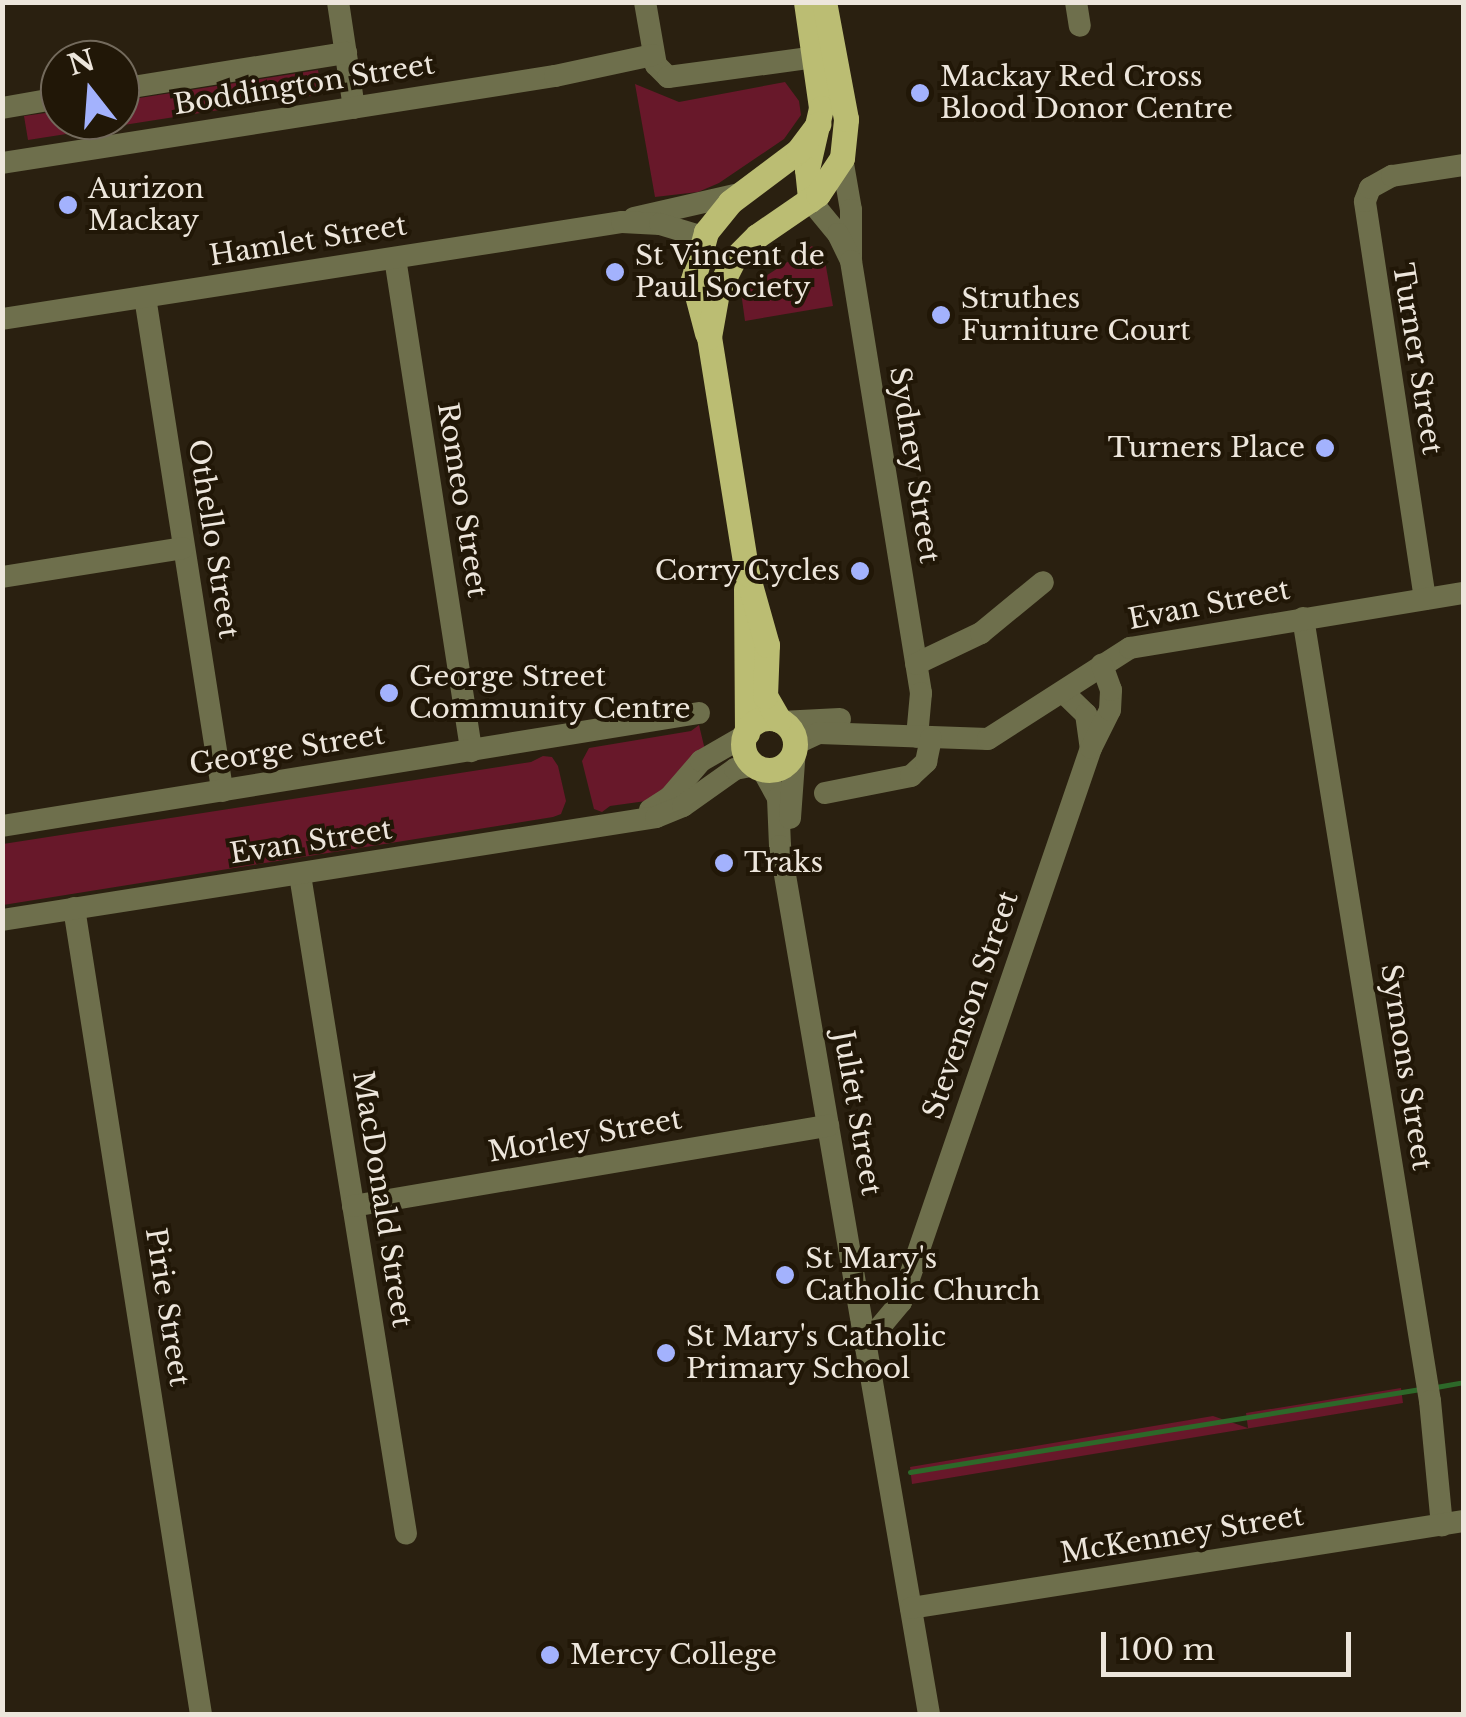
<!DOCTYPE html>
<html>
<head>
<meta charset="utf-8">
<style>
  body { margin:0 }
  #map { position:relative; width:1466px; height:1717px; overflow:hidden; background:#2a2010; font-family:"Libre Baskerville",serif }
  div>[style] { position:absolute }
  .green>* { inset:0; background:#68182a }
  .stream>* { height:5px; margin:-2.5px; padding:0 2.5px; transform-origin:2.5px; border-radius:2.5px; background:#2d6829 }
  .minor>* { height:22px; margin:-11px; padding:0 11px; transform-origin:11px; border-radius:11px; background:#6e6f4c }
  .major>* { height:25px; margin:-12.5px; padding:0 12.5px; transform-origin:12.5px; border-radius:12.5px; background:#bbbd73 }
  .major>.ring { margin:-12.5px; padding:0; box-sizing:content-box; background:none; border:25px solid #bbbd73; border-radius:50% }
  .dots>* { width:28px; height:28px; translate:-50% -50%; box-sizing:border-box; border:5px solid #211707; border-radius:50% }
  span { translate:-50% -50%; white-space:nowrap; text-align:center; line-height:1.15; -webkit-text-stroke:8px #211707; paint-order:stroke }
  .poi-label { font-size:28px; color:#ede6dc }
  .left { translate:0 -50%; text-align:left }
  .right { translate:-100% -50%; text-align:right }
  .street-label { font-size:28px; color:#ede6dc }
  .frame { position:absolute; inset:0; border:5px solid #ede6dc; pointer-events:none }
  .north { position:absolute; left:40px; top:40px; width:100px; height:100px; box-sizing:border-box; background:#211707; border:2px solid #736a5c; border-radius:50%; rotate:343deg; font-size:28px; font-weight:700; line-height:40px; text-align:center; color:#ede6dc }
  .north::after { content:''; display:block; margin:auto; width:35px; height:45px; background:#a3b2fd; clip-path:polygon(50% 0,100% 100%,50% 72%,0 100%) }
  .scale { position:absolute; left:1101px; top:1632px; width:250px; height:45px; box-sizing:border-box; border:5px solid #ede6dc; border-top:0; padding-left:12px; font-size:30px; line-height:35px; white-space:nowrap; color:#ede6dc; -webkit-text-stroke:8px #211707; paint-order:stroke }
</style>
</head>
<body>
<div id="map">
  <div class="green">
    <i style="clip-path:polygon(318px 70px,322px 94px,28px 140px,24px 116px,60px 111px,60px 120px,120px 120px,120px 101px)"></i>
    <i style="clip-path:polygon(785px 82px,799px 101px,801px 115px,784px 139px,719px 183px,698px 192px,655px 197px,635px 84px,679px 102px)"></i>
    <i style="clip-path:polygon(812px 246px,825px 261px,833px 306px,745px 321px,741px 292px)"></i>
    <i style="clip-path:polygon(699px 725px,705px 750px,674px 781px,646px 801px,610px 806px,602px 812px,594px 809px,582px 761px,589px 748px,691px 731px)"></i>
    <i style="clip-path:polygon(543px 756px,552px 757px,558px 766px,566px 801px,561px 814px,553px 817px,3px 905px,3px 844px,531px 762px)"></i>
    <i style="clip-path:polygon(1401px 1388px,1403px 1403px,912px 1484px,910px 1467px,1213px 1416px,1248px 1428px,1246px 1413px)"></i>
  </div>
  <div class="stream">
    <i style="left:1436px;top:1387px;width:28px;rotate:-10deg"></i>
    <i style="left:910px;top:1472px;width:517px;rotate:-9.24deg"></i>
  </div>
  <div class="minor">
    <i style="left:338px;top:2px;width:107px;rotate:81.4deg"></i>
    <i style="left:645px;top:2px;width:64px;rotate:80.1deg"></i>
    <i style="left:656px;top:65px;width:17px;rotate:45deg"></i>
    <i style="left:668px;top:77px;width:148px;rotate:-7.7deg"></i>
    <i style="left:1076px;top:2px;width:24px;rotate:81deg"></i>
    <i style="left:120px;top:89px;width:229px;rotate:-9.1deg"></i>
    <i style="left:2px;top:108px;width:59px;rotate:-9.8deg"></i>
    <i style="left:842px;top:158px;width:53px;rotate:80.2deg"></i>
    <i style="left:851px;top:210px;width:47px;rotate:90deg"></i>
    <i style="left:2px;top:163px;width:560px;rotate:-8.94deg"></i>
    <i style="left:555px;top:76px;width:100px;rotate:-12.1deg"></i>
    <i style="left:810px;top:200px;width:44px;rotate:50.5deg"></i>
    <i style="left:838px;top:234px;width:30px;rotate:64deg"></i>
    <i style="left:851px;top:261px;width:438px;rotate:80.8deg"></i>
    <i style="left:921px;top:693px;width:44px;rotate:95.2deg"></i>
    <i style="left:634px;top:218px;width:109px;rotate:-12.8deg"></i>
    <i style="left:395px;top:258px;width:499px;rotate:81.2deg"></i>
    <i style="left:145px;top:297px;width:500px;rotate:81.1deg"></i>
    <i style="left:2px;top:319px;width:628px;rotate:-8.89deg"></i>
    <i style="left:622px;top:222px;width:38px;rotate:3deg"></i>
    <i style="left:660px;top:224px;width:45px;rotate:16.8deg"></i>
    <i style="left:2px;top:577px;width:183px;rotate:-9.1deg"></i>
    <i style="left:1425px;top:599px;width:402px;rotate:-98.6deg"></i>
    <i style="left:1365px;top:201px;width:14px;rotate:-69deg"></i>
    <i style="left:1370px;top:188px;width:25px;rotate:-29deg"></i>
    <i style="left:1392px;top:176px;width:73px;rotate:-8.7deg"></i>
    <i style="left:1303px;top:618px;width:793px;rotate:80.79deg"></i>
    <i style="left:1430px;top:1401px;width:125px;rotate:84.5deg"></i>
    <i style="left:916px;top:664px;width:72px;rotate:-25.5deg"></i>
    <i style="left:981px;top:633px;width:80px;rotate:-39.4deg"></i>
    <i style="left:1063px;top:692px;width:32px;rotate:44deg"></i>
    <i style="left:1086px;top:714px;width:34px;rotate:82deg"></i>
    <i style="left:781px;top:722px;width:59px;rotate:-2.9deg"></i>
    <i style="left:795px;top:744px;width:26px;rotate:-25deg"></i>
    <i style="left:819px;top:733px;width:169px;rotate:2deg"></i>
    <i style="left:988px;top:739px;width:169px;rotate:-32.7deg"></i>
    <i style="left:1130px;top:648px;width:338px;rotate:-9.4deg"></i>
    <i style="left:762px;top:769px;width:33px;rotate:61deg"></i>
    <i style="left:778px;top:798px;width:48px;rotate:87.6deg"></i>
    <i style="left:780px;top:846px;width:881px;rotate:80.26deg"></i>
    <i style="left:825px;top:793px;width:88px;rotate:-11.2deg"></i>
    <i style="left:911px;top:776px;width:21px;rotate:-43deg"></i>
    <i style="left:926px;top:762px;width:24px;rotate:-78deg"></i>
    <i style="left:650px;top:810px;width:24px;rotate:-33deg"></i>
    <i style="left:670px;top:797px;width:48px;rotate:-49.3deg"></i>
    <i style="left:701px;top:761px;width:52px;rotate:-30deg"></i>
    <i style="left:790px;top:818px;width:69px;rotate:-85.9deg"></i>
    <i style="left:2px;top:826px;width:706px;rotate:-9.21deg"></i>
    <i style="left:300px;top:875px;width:667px;rotate:80.86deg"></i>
    <i style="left:74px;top:908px;width:816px;rotate:81.05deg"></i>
    <i style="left:2px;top:920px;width:662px;rotate:-8.95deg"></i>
    <i style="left:656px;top:817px;width:29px;rotate:-22deg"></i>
    <i style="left:683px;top:806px;width:64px;rotate:-35.4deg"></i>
    <i style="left:735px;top:769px;width:20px;rotate:-11deg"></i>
    <i style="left:353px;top:1206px;width:482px;rotate:-9.6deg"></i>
    <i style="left:865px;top:1345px;width:56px;rotate:-50.1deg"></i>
    <i style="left:901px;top:1302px;width:586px;rotate:-71.07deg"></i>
    <i style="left:1091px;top:748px;width:42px;rotate:-63.4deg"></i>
    <i style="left:1110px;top:710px;width:20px;rotate:-87deg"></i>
    <i style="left:1111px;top:690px;width:27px;rotate:-110deg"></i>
    <i style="left:911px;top:1608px;width:560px;rotate:-8.94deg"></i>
  </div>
  <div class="major">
    <i style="left:806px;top:2px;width:107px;rotate:81.9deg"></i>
    <i style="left:821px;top:108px;width:63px;rotate:102.9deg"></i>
    <i style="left:807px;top:169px;width:31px;rotate:84deg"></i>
    <i style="left:707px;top:333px;width:55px;rotate:-104.8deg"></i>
    <i style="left:693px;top:280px;width:50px;rotate:-74.8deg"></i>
    <i style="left:706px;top:232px;width:38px;rotate:-51deg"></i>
    <i style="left:730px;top:202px;width:85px;rotate:-36.9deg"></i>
    <i style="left:798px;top:151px;width:34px;rotate:-53deg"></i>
    <i style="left:746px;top:589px;width:144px;rotate:89.6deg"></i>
    <i class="ring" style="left:743px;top:718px;width:27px;height:27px"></i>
    <i style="left:779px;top:720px;width:28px;rotate:-120deg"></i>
    <i style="left:765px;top:696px;width:51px;rotate:-87.8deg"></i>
    <i style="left:767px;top:645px;width:74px;rotate:-105.7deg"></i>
    <i style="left:747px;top:574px;width:240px;rotate:-99.1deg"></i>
    <i style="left:709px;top:337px;width:46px;rotate:-79.9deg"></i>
    <i style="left:717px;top:292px;width:36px;rotate:-63deg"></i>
    <i style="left:733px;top:260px;width:34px;rotate:-45deg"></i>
    <i style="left:757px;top:236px;width:74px;rotate:-34.5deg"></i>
    <i style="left:818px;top:194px;width:43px;rotate:-56.3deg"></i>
    <i style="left:842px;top:158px;width:39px;rotate:-84deg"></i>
    <i style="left:846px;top:119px;width:119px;rotate:-100.6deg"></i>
  </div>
  <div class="dots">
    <i style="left:920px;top:93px;background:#a3b2fd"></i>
    <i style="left:68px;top:205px;background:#a3b2fd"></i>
    <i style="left:615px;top:272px;background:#a3b2fd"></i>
    <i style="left:941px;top:315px;background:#a3b2fd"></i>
    <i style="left:1325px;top:448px;background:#a3b2fd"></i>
    <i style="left:860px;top:571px;background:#a3b2fd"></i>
    <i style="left:389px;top:693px;background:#a3b2fd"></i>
    <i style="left:724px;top:863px;background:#a3b2fd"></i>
    <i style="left:785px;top:1275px;background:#a3b2fd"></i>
    <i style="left:666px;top:1353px;background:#a3b2fd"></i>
    <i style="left:550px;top:1655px;background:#a3b2fd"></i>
  </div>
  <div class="poi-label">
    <span class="left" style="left:940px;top:93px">Mackay Red Cross<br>Blood Donor Centre</span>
    <span class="left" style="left:88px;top:205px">Aurizon<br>Mackay</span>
    <span class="left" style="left:635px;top:272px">St Vincent de<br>Paul Society</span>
    <span class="left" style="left:961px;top:315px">Struthes<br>Furniture Court</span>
    <span class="right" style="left:1305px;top:448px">Turners Place</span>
    <span class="right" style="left:840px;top:571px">Corry Cycles</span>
    <span class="left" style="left:409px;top:693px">George Street<br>Community Centre</span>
    <span class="left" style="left:744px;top:863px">Traks</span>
    <span class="left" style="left:805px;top:1275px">St Mary's<br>Catholic Church</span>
    <span class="left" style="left:686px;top:1353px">St Mary's Catholic<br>Primary School</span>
    <span class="left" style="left:570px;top:1655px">Mercy College</span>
  </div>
  <div class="street-label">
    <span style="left:304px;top:85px;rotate:-9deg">Boddington Street</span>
    <span style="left:308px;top:241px;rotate:-9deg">Hamlet Street</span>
    <span style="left:1417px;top:359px;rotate:81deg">Turner Street</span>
    <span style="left:914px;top:465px;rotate:81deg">Sydney Street</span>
    <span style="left:462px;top:500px;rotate:81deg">Romeo Street</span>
    <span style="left:213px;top:539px;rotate:81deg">Othello Street</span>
    <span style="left:1209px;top:605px;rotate:-11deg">Evan Street</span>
    <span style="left:287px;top:750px;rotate:-9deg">George Street</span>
    <span style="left:311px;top:842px;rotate:-9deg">Evan Street</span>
    <span style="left:971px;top:1005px;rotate:-71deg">Stevenson Street</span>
    <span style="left:1406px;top:1067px;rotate:81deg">Symons Street</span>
    <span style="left:857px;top:1113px;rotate:80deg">Juliet Street</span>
    <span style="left:585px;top:1136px;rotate:-10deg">Morley Street</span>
    <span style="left:382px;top:1199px;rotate:81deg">MacDonald Street</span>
    <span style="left:167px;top:1307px;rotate:81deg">Pirie Street</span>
    <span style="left:1182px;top:1535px;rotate:-9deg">McKenney Street</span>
  </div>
  <div class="frame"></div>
  <div class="north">N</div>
  <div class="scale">100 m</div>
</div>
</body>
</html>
